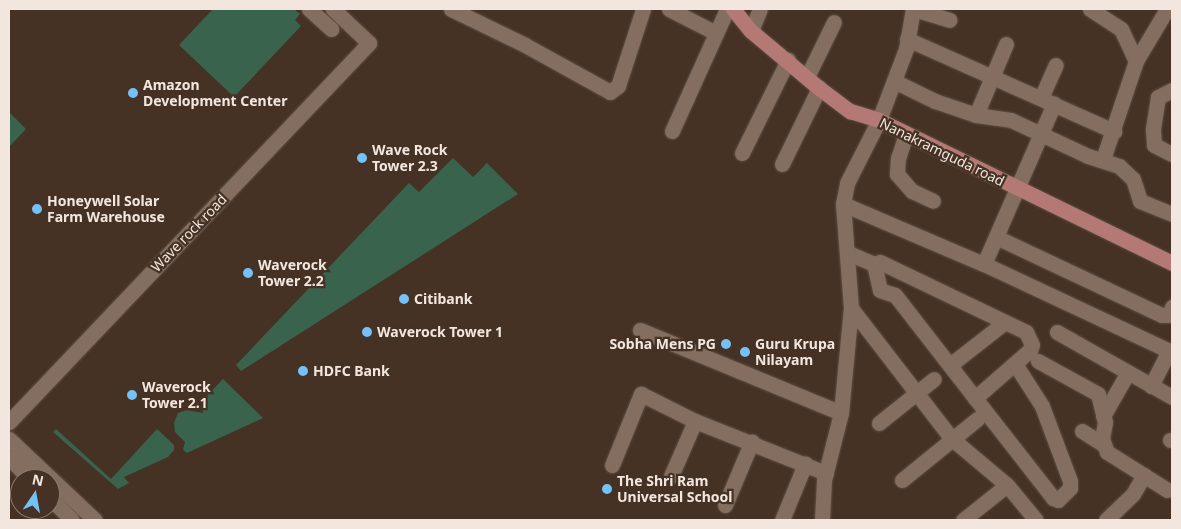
<!DOCTYPE html>
<html>
<head>
<meta charset="utf-8">
<style>
  body { margin:0 }
  #map { position:relative; width:1181px; height:529px; overflow:hidden; background:#453225; font-family:"Noto Sans",sans-serif }
  div>[style] { position:absolute }
  .green>* { inset:0; background:#39634c }
  .roads { filter:drop-shadow(0 0 1px #5e4f43) drop-shadow(0 0 1px #5e4f43) }
  .minor>* { height:15px; margin:-7.5px; padding:0 7.5px; transform-origin:7.5px; border-radius:7.5px; background:#836e5f }
  .major>* { height:15px; margin:-7.5px; padding:0 7.5px; transform-origin:7.5px; border-radius:7.5px; background:#b57975 }
  .dots>* { width:14px; height:14px; translate:-50% -50%; box-sizing:border-box; border:2px solid #453225; border-radius:50% }
  span { translate:-50% -50%; white-space:nowrap; text-align:center; line-height:1.15; -webkit-text-stroke:4.5px #453225; paint-order:stroke }
  .poi-label { font-size:14px; color:#f2e6de; font-weight:700 }
  .left { translate:0 -50%; text-align:left }
  .right { translate:-100% -50%; text-align:right }
  .street-label { font-size:14px; color:#f2e6de }
  .frame { position:absolute; inset:0; border:10px solid #f2e6de; pointer-events:none }
  .north { position:absolute; left:10px; top:469px; width:50px; height:50px; box-sizing:border-box; background:#453225; border:1px solid #8a7a6f; border-radius:50%; rotate:12deg; font-size:14px; font-weight:700; line-height:20px; text-align:center; color:#f2e6de }
  .north::after { content:''; display:block; margin:auto; width:18px; height:22px; background:#73c1f6; clip-path:polygon(50% 0,100% 100%,50% 72%,0 100%) }
</style>
</head>
<body>
<div id="map">
  <div class="green">
    <i style="clip-path:polygon(213px 9px,294px 9px,300px 14px,295px 20px,301px 26px,234px 97px,179px 45px)"></i>
    <i style="clip-path:polygon(9px 112px,26px 129px,9px 147px)"></i>
    <i style="clip-path:polygon(453px 158px,473px 177px,487px 163px,518px 194px,241px 371px,236px 365px,409px 183px,419px 192px)"></i>
    <i style="clip-path:polygon(223px 379px,263px 418px,187px 453px,183px 450px,185px 442px,175px 432px,174px 423px,178px 413px,187px 410px,203px 413px,201px 402px)"></i>
    <i style="clip-path:polygon(56px 429px,111px 479px,157px 429px,174px 445px,174px 450px,168px 457px,124px 477px,129px 483px,118px 489px,53px 432px)"></i>
  </div>
  <div class="roads">
    <div class="minor">
      <i style="left:309px;top:9px;width:30px;rotate:42deg"></i>
      <i style="left:451px;top:9px;width:82px;rotate:25.9deg"></i>
      <i style="left:525px;top:45px;width:97px;rotate:28.9deg"></i>
      <i style="left:610px;top:92px;width:10px;rotate:-37deg"></i>
      <i style="left:618px;top:86px;width:81px;rotate:-72deg"></i>
      <i style="left:669px;top:9px;width:53px;rotate:27.1deg"></i>
      <i style="left:914px;top:9px;width:37px;rotate:17deg"></i>
      <i style="left:1090px;top:9px;width:37px;rotate:33deg"></i>
      <i style="left:1121px;top:29px;width:35px;rotate:65deg"></i>
      <i style="left:1136px;top:61px;width:103px;rotate:108.6deg"></i>
      <i style="left:751px;top:31px;width:24px;rotate:-68deg"></i>
      <i style="left:907px;top:39px;width:227px;rotate:24deg"></i>
      <i style="left:1136px;top:61px;width:55px;rotate:-59.2deg"></i>
      <i style="left:807px;top:77px;width:61px;rotate:-63.9deg"></i>
      <i style="left:894px;top:81px;width:46px;rotate:26deg"></i>
      <i style="left:935px;top:101px;width:43px;rotate:18.9deg"></i>
      <i style="left:976px;top:115px;width:35px;rotate:8deg"></i>
      <i style="left:1011px;top:120px;width:85px;rotate:25.1deg"></i>
      <i style="left:1088px;top:156px;width:33px;rotate:18deg"></i>
      <i style="left:1119px;top:166px;width:19px;rotate:43deg"></i>
      <i style="left:1133px;top:179px;width:23px;rotate:72deg"></i>
      <i style="left:1140px;top:201px;width:35px;rotate:22deg"></i>
      <i style="left:1172px;top:90px;width:16px;rotate:153deg"></i>
      <i style="left:1158px;top:97px;width:33px;rotate:99deg"></i>
      <i style="left:1153px;top:130px;width:15px;rotate:86deg"></i>
      <i style="left:1154px;top:145px;width:20px;rotate:27deg"></i>
      <i style="left:1041px;top:98px;width:36px;rotate:-66deg"></i>
      <i style="left:976px;top:115px;width:77px;rotate:-67.1deg"></i>
      <i style="left:672px;top:131px;width:134px;rotate:-65.7deg"></i>
      <i style="left:906px;top:134px;width:25px;rotate:108deg"></i>
      <i style="left:898px;top:158px;width:16px;rotate:94deg"></i>
      <i style="left:897px;top:174px;width:23px;rotate:49deg"></i>
      <i style="left:912px;top:191px;width:23px;rotate:25deg"></i>
      <i style="left:742px;top:153px;width:104px;rotate:-63.7deg"></i>
      <i style="left:782px;top:164px;width:85px;rotate:-64deg"></i>
      <i style="left:843px;top:204px;width:153px;rotate:23.1deg"></i>
      <i style="left:984px;top:264px;width:208px;rotate:25.1deg"></i>
      <i style="left:996px;top:237px;width:183px;rotate:25.2deg"></i>
      <i style="left:1162px;top:315px;width:7px"></i>
      <i style="left:1169px;top:315px;width:9px;rotate:-69deg"></i>
      <i style="left:848px;top:253px;width:28px;rotate:23deg"></i>
      <i style="left:874px;top:264px;width:6px;rotate:-18deg"></i>
      <i style="left:880px;top:262px;width:162px;rotate:25.6deg"></i>
      <i style="left:1026px;top:332px;width:14px;rotate:65deg"></i>
      <i style="left:1032px;top:345px;width:5px;rotate:112deg"></i>
      <i style="left:1030px;top:350px;width:73px;rotate:138.9deg"></i>
      <i style="left:975px;top:398px;width:130px;rotate:-127.8deg"></i>
      <i style="left:895px;top:295px;width:16px;rotate:-162deg"></i>
      <i style="left:880px;top:290px;width:27px;rotate:-103deg"></i>
      <i style="left:984px;top:264px;width:175px;rotate:-66.4deg"></i>
      <i style="left:851px;top:308px;width:164px;rotate:52.4deg"></i>
      <i style="left:951px;top:438px;width:73px;rotate:40deg"></i>
      <i style="left:1007px;top:485px;width:45px;rotate:50.4deg"></i>
      <i style="left:640px;top:330px;width:217px;rotate:22.4deg"></i>
      <i style="left:1057px;top:332px;width:132px;rotate:29.5deg"></i>
      <i style="left:1038px;top:361px;width:68px;rotate:28.8deg"></i>
      <i style="left:1098px;top:394px;width:29px;rotate:76deg"></i>
      <i style="left:1105px;top:422px;width:17px;rotate:100deg"></i>
      <i style="left:1102px;top:439px;width:14px;rotate:69deg"></i>
      <i style="left:1107px;top:452px;width:71px;rotate:32.3deg"></i>
      <i style="left:950px;top:365px;width:70px;rotate:-38deg"></i>
      <i style="left:1151px;top:386px;width:39px;rotate:-63deg"></i>
      <i style="left:975px;top:398px;width:127px;rotate:52deg"></i>
      <i style="left:1053px;top:498px;width:5px;rotate:22deg"></i>
      <i style="left:1058px;top:500px;width:17px;rotate:-45deg"></i>
      <i style="left:1070px;top:488px;width:7px;rotate:-90deg"></i>
      <i style="left:1070px;top:481px;width:80px;rotate:-110.5deg"></i>
      <i style="left:1042px;top:406px;width:50px;rotate:-122.7deg"></i>
      <i style="left:1103px;top:416px;width:48px;rotate:-60.3deg"></i>
      <i style="left:9px;top:422px;width:523px;rotate:-46.47deg"></i>
      <i style="left:369px;top:43px;width:50px;rotate:-136.6deg"></i>
      <i style="left:879px;top:423px;width:70px;rotate:-38.7deg"></i>
      <i style="left:1082px;top:431px;width:26px;rotate:32deg"></i>
      <i style="left:9px;top:439px;width:118px;rotate:43.3deg"></i>
      <i style="left:1170px;top:440px;width:2px"></i>
      <i style="left:9px;top:458px;width:30px;rotate:45deg"></i>
      <i style="left:612px;top:465px;width:77px;rotate:-67.8deg"></i>
      <i style="left:641px;top:394px;width:60px;rotate:26.6deg"></i>
      <i style="left:695px;top:421px;width:141px;rotate:21.7deg"></i>
      <i style="left:671px;top:476px;width:60px;rotate:-66.4deg"></i>
      <i style="left:902px;top:480px;width:97px;rotate:-39.1deg"></i>
      <i style="left:50px;top:498px;width:31px;rotate:45deg"></i>
      <i style="left:725px;top:505px;width:69px;rotate:-67.1deg"></i>
      <i style="left:782px;top:520px;width:61px;rotate:-67.7deg"></i>
      <i style="left:822px;top:520px;width:40px;rotate:-87.1deg"></i>
      <i style="left:824px;top:480px;width:69px;rotate:-75.8deg"></i>
      <i style="left:841px;top:413px;width:105px;rotate:-84.6deg"></i>
      <i style="left:851px;top:308px;width:104px;rotate:-94.4deg"></i>
      <i style="left:843px;top:204px;width:21px;rotate:-79deg"></i>
      <i style="left:847px;top:183px;width:71px;rotate:-63.1deg"></i>
      <i style="left:879px;top:120px;width:76px;rotate:-69.2deg"></i>
      <i style="left:906px;top:49px;width:41px;rotate:-80.1deg"></i>
      <i style="left:963px;top:520px;width:56px;rotate:-38.5deg"></i>
      <i style="left:1106px;top:520px;width:37px;rotate:-44deg"></i>
      <i style="left:1133px;top:494px;width:22px;rotate:-60deg"></i>
    </div>
    <div class="major">
      <i style="left:733px;top:9px;width:28px;rotate:51deg"></i>
      <i style="left:751px;top:31px;width:89px;rotate:40deg"></i>
      <i style="left:819px;top:88px;width:39px;rotate:37deg"></i>
      <i style="left:850px;top:111px;width:30px;rotate:17deg"></i>
      <i style="left:879px;top:120px;width:326px;rotate:26deg"></i>
    </div>
  </div>
  <div class="dots">
    <i style="left:133px;top:93px;background:#73c1f6"></i>
    <i style="left:362px;top:158px;background:#73c1f6"></i>
    <i style="left:37px;top:209px;background:#73c1f6"></i>
    <i style="left:248px;top:273px;background:#73c1f6"></i>
    <i style="left:404px;top:299px;background:#73c1f6"></i>
    <i style="left:367px;top:332px;background:#73c1f6"></i>
    <i style="left:726px;top:344px;background:#73c1f6"></i>
    <i style="left:745px;top:352px;background:#73c1f6"></i>
    <i style="left:303px;top:371px;background:#73c1f6"></i>
    <i style="left:132px;top:395px;background:#73c1f6"></i>
    <i style="left:607px;top:489px;background:#73c1f6"></i>
  </div>
  <div class="poi-label">
    <span class="left" style="left:143px;top:93px">Amazon<br>Development Center</span>
    <span class="left" style="left:372px;top:158px">Wave Rock<br>Tower 2.3</span>
    <span class="left" style="left:47px;top:209px">Honeywell Solar<br>Farm Warehouse</span>
    <span class="left" style="left:258px;top:273px">Waverock<br>Tower 2.2</span>
    <span class="left" style="left:414px;top:299px">Citibank</span>
    <span class="left" style="left:377px;top:332px">Waverock Tower 1</span>
    <span class="right" style="left:716px;top:344px">Sobha Mens PG</span>
    <span class="left" style="left:755px;top:352px">Guru Krupa<br>Nilayam</span>
    <span class="left" style="left:313px;top:371px">HDFC Bank</span>
    <span class="left" style="left:142px;top:395px">Waverock<br>Tower 2.1</span>
    <span class="left" style="left:617px;top:489px">The Shri Ram<br>Universal School</span>
  </div>
  <div class="street-label">
    <span style="left:942px;top:152px;rotate:26deg">Nanakramguda road</span>
    <span style="left:189px;top:233px;rotate:-46deg">Wave rock road</span>
  </div>
  <div class="frame"></div>
  <div class="north">N</div>
</div>
</body>
</html>
